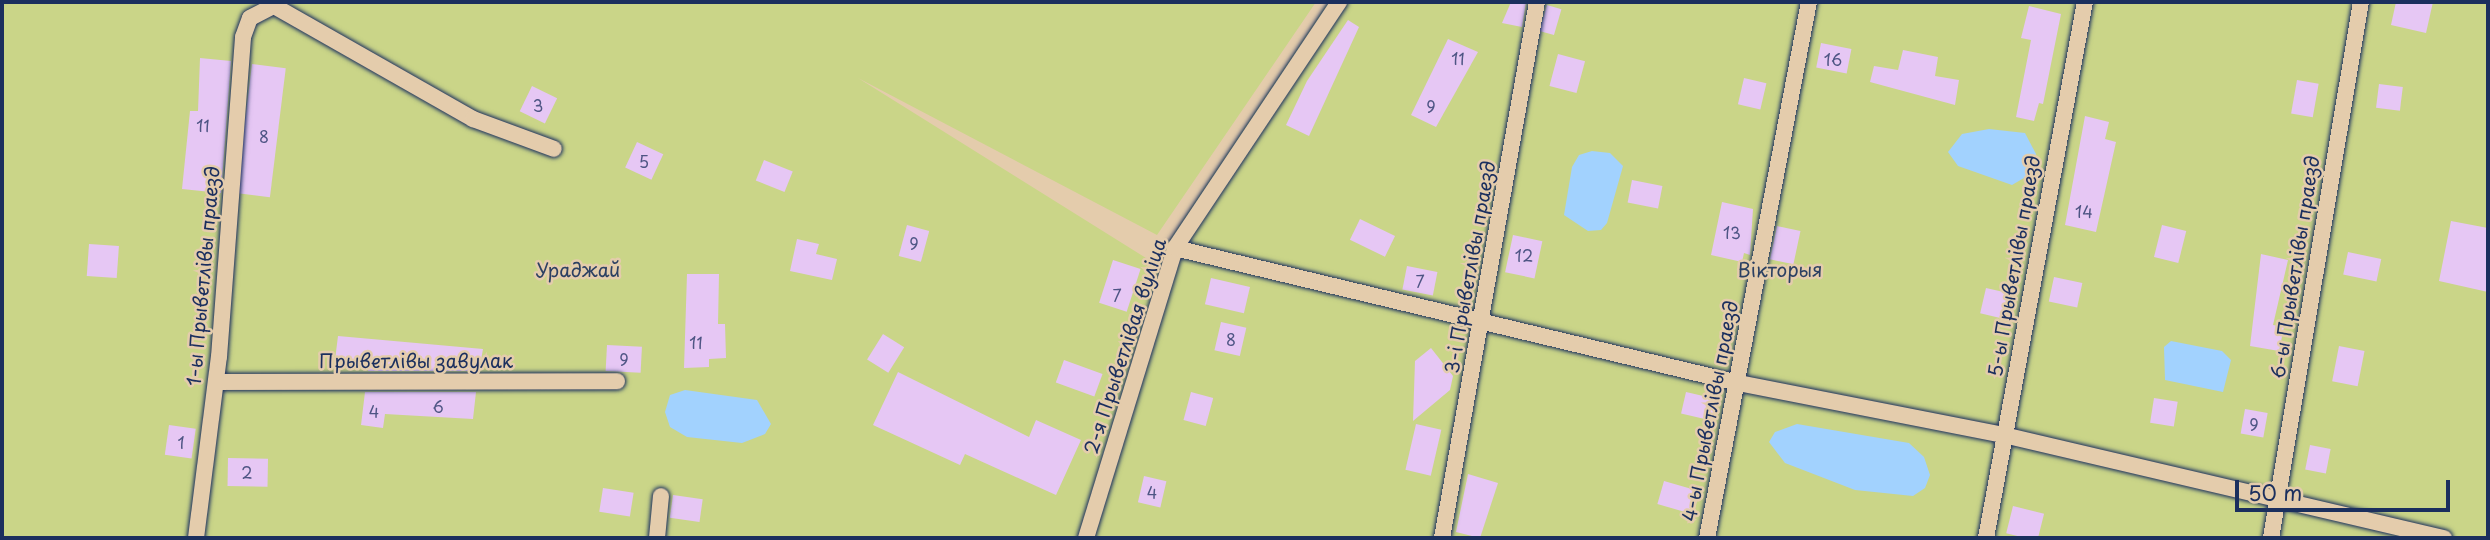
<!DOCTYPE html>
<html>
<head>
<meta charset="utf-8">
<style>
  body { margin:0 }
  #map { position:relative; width:2490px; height:540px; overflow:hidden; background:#e4ccac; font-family:"Playpen Sans",sans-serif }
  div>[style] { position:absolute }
  .green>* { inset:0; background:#cad588 }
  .water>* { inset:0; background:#a2d2fe }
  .building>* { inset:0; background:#e6c7f4; transform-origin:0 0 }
  .roads { filter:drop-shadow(0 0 2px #1b2f5e) drop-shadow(0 0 2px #1b2f5e) }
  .service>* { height:16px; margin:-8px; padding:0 8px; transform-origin:8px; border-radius:8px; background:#e4ccac }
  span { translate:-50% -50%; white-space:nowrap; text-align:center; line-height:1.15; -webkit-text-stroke:5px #e4ccac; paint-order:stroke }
  .number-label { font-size:16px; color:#4e5584 }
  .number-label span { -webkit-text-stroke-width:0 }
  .street-label { font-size:19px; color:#1b2f5e }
  .park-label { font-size:19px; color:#2c4062 }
  .frame { position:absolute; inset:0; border:4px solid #1b2f5e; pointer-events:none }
  .scale { position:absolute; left:2235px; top:480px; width:215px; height:32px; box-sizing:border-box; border:4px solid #1b2f5e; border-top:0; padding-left:9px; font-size:21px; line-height:24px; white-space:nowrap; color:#1b2f5e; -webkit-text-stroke:5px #e4ccac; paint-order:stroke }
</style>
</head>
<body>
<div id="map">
  <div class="green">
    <i style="clip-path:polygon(2px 2px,1316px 2px,1157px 235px,858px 78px,1154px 263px,1328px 2px,2488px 2px,2488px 538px,2px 538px)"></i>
  </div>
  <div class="water">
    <i style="clip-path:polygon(1989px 129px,2025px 133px,2036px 154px,2029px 175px,2012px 185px,1958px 166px,1948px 152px,1962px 134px)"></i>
    <i style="clip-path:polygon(1592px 151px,1610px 153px,1623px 166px,1607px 223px,1601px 230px,1588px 231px,1564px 215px,1572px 167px,1579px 155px)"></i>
    <i style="clip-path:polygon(2171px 341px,2222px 351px,2231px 360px,2223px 392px,2165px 380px,2164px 347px)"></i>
    <i style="clip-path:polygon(685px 390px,757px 400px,771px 424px,765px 434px,742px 443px,687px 437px,670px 427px,665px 412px,670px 395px)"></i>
    <i style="clip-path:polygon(1797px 424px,1909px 443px,1924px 457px,1930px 475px,1925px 488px,1913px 496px,1855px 490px,1785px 463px,1769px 442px,1775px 432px)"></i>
  </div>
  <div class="building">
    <i style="clip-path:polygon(1511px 2px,1526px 2px,1522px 27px,1502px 23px)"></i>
    <i style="clip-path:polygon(2396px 2px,2433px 2px,2426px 33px,2391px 25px)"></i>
    <i style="left:1547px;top:5px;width:15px;height:27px;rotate:16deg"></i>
    <i style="clip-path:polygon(2029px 6px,2061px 14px,2043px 104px,2039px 103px,2034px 121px,2016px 117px,2031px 40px,2021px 38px)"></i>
    <i style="clip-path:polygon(1348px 20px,1359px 27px,1309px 136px,1286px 125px,1307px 81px)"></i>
    <i style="clip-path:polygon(1448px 39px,1478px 52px,1436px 127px,1411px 115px)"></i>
    <i style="left:1821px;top:43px;width:31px;height:25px;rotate:11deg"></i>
    <i style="clip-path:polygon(1903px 50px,1938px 57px,1935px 76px,1959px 80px,1955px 105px,1870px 82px,1874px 66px,1898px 70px)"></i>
    <i style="left:1558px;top:54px;width:28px;height:33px;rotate:15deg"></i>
    <i style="clip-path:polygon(200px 58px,231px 61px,221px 193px,182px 189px,190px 111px,198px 111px)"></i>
    <i style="left:252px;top:64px;width:34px;height:130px;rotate:7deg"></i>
    <i style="left:1744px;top:78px;width:23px;height:27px;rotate:13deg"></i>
    <i style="left:2297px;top:80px;width:22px;height:34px;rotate:10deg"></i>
    <i style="left:2379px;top:84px;width:24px;height:24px;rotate:7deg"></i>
    <i style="left:532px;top:86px;width:28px;height:28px;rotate:26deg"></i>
    <i style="clip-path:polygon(2085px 116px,2109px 122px,2105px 139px,2116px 142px,2096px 232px,2065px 225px)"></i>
    <i style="left:637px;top:142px;width:29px;height:28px;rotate:25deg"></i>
    <i style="left:764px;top:160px;width:31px;height:22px;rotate:22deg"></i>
    <i style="left:1632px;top:180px;width:31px;height:23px;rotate:11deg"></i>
    <i style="clip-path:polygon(1722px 202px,1753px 209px,1750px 255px,1744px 253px,1742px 262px,1711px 255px)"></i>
    <i style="left:1360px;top:219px;width:39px;height:23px;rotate:26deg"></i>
    <i style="clip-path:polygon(2451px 221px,2488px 228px,2488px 292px,2439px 281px)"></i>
    <i style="left:907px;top:225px;width:23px;height:32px;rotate:15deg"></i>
    <i style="left:2162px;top:225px;width:25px;height:33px;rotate:14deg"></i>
    <i style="left:1777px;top:226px;width:24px;height:34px;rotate:12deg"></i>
    <i style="left:1513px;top:235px;width:30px;height:38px;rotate:12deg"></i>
    <i style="clip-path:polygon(797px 239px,819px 244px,816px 254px,837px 259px,832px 280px,790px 271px)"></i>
    <i style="left:89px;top:244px;width:30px;height:32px;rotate:4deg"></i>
    <i style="left:2348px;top:252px;width:34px;height:23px;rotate:12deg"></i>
    <i style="clip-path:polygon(2261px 254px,2288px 260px,2273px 325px,2284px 327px,2279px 351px,2250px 346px)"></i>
    <i style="left:1113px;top:260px;width:29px;height:45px;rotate:18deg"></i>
    <i style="left:1407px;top:266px;width:31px;height:24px;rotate:11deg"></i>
    <i style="clip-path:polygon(687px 274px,719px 274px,718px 324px,725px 324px,726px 358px,709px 359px,709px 367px,684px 368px)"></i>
    <i style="left:2054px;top:277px;width:29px;height:25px;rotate:12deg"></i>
    <i style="left:1211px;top:278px;width:40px;height:27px;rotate:13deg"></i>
    <i style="left:1986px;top:288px;width:26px;height:26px;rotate:13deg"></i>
    <i style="left:1221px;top:322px;width:26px;height:29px;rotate:13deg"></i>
    <i style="left:883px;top:334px;width:25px;height:30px;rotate:32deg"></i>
    <i style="clip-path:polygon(338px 336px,483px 349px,479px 371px,368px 371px,369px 365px,335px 360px)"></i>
    <i style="left:607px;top:345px;width:35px;height:26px;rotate:3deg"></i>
    <i style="left:2339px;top:346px;width:26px;height:36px;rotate:11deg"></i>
    <i style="clip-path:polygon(1431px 348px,1453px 376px,1450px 390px,1413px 421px,1415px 361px)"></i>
    <i style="left:1064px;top:360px;width:41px;height:24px;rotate:20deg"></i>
    <i style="clip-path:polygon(898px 372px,1029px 437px,1036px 420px,1081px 440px,1056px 495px,965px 454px,960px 465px,873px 425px)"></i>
    <i style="clip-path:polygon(365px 392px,476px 392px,473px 419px,385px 414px,383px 428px,361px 425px)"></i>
    <i style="left:1191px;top:392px;width:23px;height:29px;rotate:15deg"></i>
    <i style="left:1686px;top:392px;width:31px;height:22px;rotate:13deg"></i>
    <i style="left:2154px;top:398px;width:24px;height:25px;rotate:9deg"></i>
    <i style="left:2245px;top:409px;width:23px;height:25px;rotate:10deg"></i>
    <i style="left:1416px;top:424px;width:26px;height:47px;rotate:13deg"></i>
    <i style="left:169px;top:425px;width:27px;height:30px;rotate:8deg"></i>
    <i style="left:2310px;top:445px;width:21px;height:25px;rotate:11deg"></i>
    <i style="left:228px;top:458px;width:40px;height:28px;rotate:1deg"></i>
    <i style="clip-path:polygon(1468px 474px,1498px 483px,1480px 538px,1456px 532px)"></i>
    <i style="left:1144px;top:476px;width:23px;height:27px;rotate:13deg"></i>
    <i style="left:1664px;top:481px;width:37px;height:24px;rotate:16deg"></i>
    <i style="left:603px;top:488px;width:31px;height:24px;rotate:9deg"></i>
    <i style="left:673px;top:495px;width:30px;height:23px;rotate:8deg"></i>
    <i style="left:2013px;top:506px;width:32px;height:28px;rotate:14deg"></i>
  </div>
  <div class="roads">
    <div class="service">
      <i style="left:1175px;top:248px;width:579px;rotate:13.48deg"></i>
      <i style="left:1738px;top:383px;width:271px;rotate:11.1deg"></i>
      <i style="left:2004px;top:435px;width:452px;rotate:13.2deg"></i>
      <i style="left:216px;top:382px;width:401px;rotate:-0.1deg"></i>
      <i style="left:196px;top:538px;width:182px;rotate:-82.8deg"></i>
      <i style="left:219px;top:357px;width:321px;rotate:-85.7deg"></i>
      <i style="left:243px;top:37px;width:20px;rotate:-70deg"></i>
      <i style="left:250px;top:18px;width:27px;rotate:-27deg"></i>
      <i style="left:274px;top:6px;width:229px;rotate:29.6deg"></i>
      <i style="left:473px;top:119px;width:86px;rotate:20.3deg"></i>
      <i style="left:657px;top:538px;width:42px;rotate:-84.6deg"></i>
      <i style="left:1086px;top:538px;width:303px;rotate:-72.9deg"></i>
      <i style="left:1175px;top:248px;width:296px;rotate:-56.3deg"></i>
      <i style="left:1442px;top:538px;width:544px;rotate:-79.95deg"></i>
      <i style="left:1707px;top:538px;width:546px;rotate:-79.23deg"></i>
      <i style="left:1986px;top:538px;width:545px;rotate:-79.54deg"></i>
      <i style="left:2271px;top:538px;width:544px;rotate:-80.47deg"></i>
    </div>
  </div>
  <div class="number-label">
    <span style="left:1458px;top:58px">11</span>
    <span style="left:1833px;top:59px">16</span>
    <span style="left:538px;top:105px">3</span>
    <span style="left:1431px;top:106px">9</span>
    <span style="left:203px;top:125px">11</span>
    <span style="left:264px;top:136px">8</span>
    <span style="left:644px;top:161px">5</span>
    <span style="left:2084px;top:211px">14</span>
    <span style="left:1732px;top:232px">13</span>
    <span style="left:914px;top:243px">9</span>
    <span style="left:1524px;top:255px">12</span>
    <span style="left:1420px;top:281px">7</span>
    <span style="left:1117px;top:295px">7</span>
    <span style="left:1231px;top:339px">8</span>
    <span style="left:696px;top:342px">11</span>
    <span style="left:624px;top:359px">9</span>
    <span style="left:438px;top:406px">6</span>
    <span style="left:374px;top:411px">4</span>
    <span style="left:2254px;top:424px">9</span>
    <span style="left:181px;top:442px">1</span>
    <span style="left:247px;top:472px">2</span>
    <span style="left:1152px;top:492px">4</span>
  </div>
  <div class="street-label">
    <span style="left:2014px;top:266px;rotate:-80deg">5-ы Прыветлівы праезд</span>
    <span style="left:1470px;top:267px;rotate:-80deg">3-і Прыветлівы праезд</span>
    <span style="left:2295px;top:267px;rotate:-81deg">6-ы Прыветлівы праезд</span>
    <span style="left:203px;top:276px;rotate:-85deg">1-ы Прыветлівы праезд</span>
    <span style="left:1125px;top:346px;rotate:-72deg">2-я Прыветлівая вуліца</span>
    <span style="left:416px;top:361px">Прыветлівы завулак</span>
    <span style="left:1710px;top:411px;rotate:-79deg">4-ы Прыветлівы праезд</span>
  </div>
  <div class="park-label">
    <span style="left:578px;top:270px">Ураджай</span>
    <span style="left:1780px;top:270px">Вікторыя</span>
  </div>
  <div class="frame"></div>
  <div class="scale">50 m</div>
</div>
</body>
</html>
